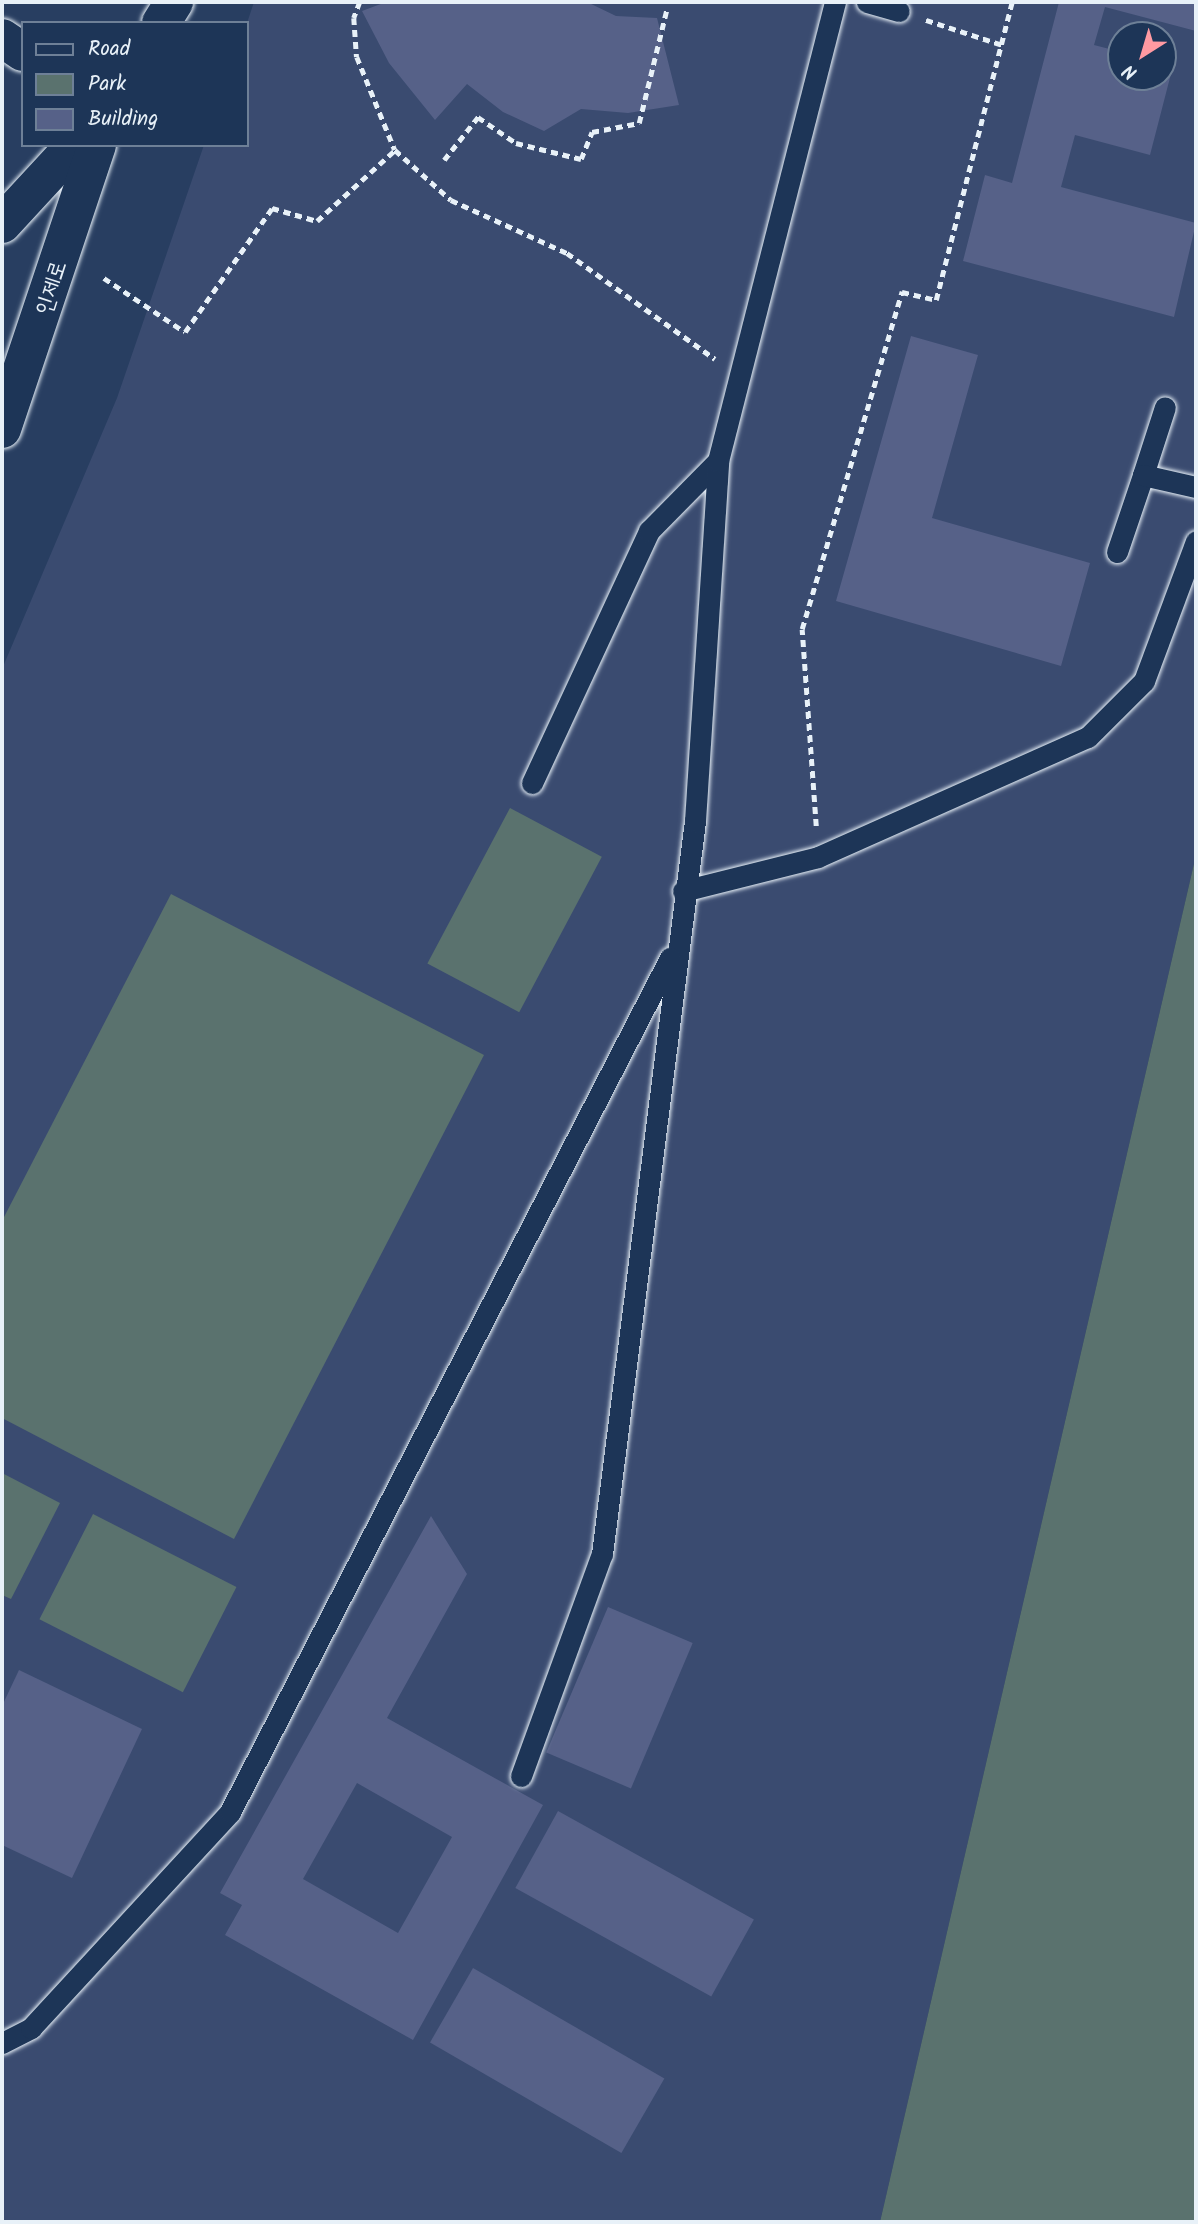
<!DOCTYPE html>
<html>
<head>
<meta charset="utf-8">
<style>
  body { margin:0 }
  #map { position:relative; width:1198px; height:2224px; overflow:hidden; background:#283e61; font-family:Kalam,"Poor Story",sans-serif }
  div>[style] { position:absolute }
  .built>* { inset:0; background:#3a4b70 }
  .green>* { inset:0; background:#5a726e; transform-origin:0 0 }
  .building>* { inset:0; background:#566188; transform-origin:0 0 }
  .path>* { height:4.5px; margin-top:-2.25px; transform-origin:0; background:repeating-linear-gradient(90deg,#e8f1f8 0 7px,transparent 0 12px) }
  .roads { filter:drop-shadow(0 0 2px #e8f1f8) drop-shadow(0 0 2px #e8f1f8) }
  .service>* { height:21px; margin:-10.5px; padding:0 10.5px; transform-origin:10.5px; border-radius:10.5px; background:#1d3557 }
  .minor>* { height:38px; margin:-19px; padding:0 19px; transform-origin:19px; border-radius:19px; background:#1d3557 }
  .secondary>* { height:38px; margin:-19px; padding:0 19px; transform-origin:19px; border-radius:19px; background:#1d3557 }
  span { translate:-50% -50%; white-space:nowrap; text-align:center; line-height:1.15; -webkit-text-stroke:5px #1d3557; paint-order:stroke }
  .street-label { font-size:23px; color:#e8f1f8 }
  .frame { position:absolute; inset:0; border:4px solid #e8f1f8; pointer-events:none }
  .legend { position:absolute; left:21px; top:21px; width:228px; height:126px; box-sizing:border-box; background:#1d3557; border:2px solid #6e8097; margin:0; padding:9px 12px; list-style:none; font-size:21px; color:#e8f1f8 }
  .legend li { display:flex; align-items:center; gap:14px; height:35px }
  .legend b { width:35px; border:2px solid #6e8097 }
  .north { position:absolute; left:1107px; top:21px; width:70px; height:70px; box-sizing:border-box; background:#1d3557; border:2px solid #6e8097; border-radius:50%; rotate:217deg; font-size:19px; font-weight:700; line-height:28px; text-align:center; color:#e8f1f8 }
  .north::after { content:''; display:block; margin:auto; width:24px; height:32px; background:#ff9aa2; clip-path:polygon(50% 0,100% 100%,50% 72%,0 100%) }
</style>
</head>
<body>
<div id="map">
  <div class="built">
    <i style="clip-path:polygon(evenodd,254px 2px,1196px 2px,1196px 855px,880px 2222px,2px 2222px,2px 669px,117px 398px,204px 145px,247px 145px,247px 23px,254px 2px,1121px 35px,1163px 35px,1163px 77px,1121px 77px,1121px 35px)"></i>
  </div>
  <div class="green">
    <i style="left:510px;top:808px;width:104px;height:176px;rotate:28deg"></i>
    <i style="clip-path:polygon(1196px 855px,1196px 2222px,880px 2222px)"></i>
    <i style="clip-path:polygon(171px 894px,484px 1055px,234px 1539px,2px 1418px,2px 1221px)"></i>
    <i style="clip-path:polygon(2px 1473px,60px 1503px,11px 1599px,2px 1595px)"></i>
    <i style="left:93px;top:1514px;width:161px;height:118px;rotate:27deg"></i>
  </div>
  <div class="building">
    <i style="clip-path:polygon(386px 2px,587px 2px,616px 16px,657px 18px,679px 105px,628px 113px,581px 109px,544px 131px,503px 112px,467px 84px,435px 120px,389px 63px,362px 11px)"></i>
    <i style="clip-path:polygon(1059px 2px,1196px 2px,1196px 31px,1105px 7px,1094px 45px,1121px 52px,1121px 77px,1163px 77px,1163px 63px,1173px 66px,1150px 155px,1075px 135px,1061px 187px,1196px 223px,1174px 317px,963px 261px,985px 175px,1012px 183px)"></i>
    <i style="clip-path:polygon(911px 336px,978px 355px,932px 518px,1090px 563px,1061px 666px,836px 601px)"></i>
    <i style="clip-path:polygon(evenodd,431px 1516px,467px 1574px,387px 1718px,543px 1805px,413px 2040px,225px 1935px,242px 1905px,220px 1893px,431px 1516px,357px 1783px,452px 1837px,398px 1933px,303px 1879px,357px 1783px)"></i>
    <i style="left:608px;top:1607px;width:92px;height:158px;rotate:23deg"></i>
    <i style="clip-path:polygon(19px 1670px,142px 1729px,72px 1878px,2px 1845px,2px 1706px)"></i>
    <i style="left:558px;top:1811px;width:224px;height:88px;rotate:29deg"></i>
    <i style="left:473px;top:1968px;width:221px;height:86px;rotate:30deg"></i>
  </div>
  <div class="path">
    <i style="left:360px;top:2px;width:17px;rotate:111deg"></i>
    <i style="left:354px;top:18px;width:39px;rotate:86deg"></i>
    <i style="left:357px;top:57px;width:100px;rotate:67.8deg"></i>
    <i style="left:395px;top:150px;width:75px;rotate:41.8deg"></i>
    <i style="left:451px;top:200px;width:128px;rotate:24.6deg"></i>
    <i style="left:567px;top:253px;width:182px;rotate:35.6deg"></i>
    <i style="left:926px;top:20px;width:81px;rotate:18deg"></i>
    <i style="left:444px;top:160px;width:55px;rotate:-51.7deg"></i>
    <i style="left:478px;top:117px;width:46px;rotate:34.4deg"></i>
    <i style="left:516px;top:143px;width:67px;rotate:13.8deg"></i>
    <i style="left:581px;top:159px;width:29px;rotate:-68deg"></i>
    <i style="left:592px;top:132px;width:48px;rotate:-10.8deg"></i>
    <i style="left:639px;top:123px;width:118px;rotate:-76.3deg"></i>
    <i style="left:104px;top:278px;width:97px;rotate:33.7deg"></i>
    <i style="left:185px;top:332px;width:151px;rotate:-54.9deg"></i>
    <i style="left:272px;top:208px;width:47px;rotate:16.1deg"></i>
    <i style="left:317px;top:221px;width:105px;rotate:-42.3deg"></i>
    <i style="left:816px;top:826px;width:197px;rotate:-94.1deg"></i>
    <i style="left:802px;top:629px;width:352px;rotate:-73.5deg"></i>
    <i style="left:902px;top:292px;width:35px;rotate:13deg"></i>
    <i style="left:936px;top:300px;width:308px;rotate:-75.7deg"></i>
  </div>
  <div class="roads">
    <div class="service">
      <i style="left:867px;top:2px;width:33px;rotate:16deg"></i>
      <i style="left:1143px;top:475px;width:71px;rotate:-72.1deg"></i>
      <i style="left:1117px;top:552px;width:81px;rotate:-71.3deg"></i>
      <i style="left:1143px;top:475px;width:54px;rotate:12.8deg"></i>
      <i style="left:532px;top:783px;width:278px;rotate:-65.1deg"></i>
      <i style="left:649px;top:531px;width:98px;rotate:-45.4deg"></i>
      <i style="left:683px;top:891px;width:139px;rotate:-14.1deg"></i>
      <i style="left:818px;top:857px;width:295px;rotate:-24deg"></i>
      <i style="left:1088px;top:737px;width:79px;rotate:-45deg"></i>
      <i style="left:1144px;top:681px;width:149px;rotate:-69.6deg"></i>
      <i style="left:521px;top:1776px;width:236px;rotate:-70deg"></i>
      <i style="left:602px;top:1554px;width:739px;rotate:-82.77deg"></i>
      <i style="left:695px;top:821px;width:361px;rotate:-86.3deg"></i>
      <i style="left:718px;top:461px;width:474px;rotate:-75.7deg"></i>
      <i style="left:2px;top:2043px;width:33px;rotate:-27deg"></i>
      <i style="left:31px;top:2028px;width:294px;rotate:-47.3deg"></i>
      <i style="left:230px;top:1812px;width:961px;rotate:-62.74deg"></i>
    </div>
    <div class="minor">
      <i style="left:2px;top:38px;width:25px;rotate:34deg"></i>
    </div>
    <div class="secondary">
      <i style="left:161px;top:23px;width:25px;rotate:-58deg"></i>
      <i style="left:2px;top:224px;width:108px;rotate:-47.3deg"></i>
      <i style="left:2px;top:429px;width:299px;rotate:-71.5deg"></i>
    </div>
  </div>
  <div class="street-label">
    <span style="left:52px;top:288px;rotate:-72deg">인제로</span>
  </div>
  <div class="frame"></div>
  <ul class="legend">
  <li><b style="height:9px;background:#1d3557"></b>Road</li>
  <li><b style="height:19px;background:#5a726e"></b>Park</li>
  <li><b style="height:19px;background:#566188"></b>Building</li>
  </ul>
  <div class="north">N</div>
</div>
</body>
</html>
